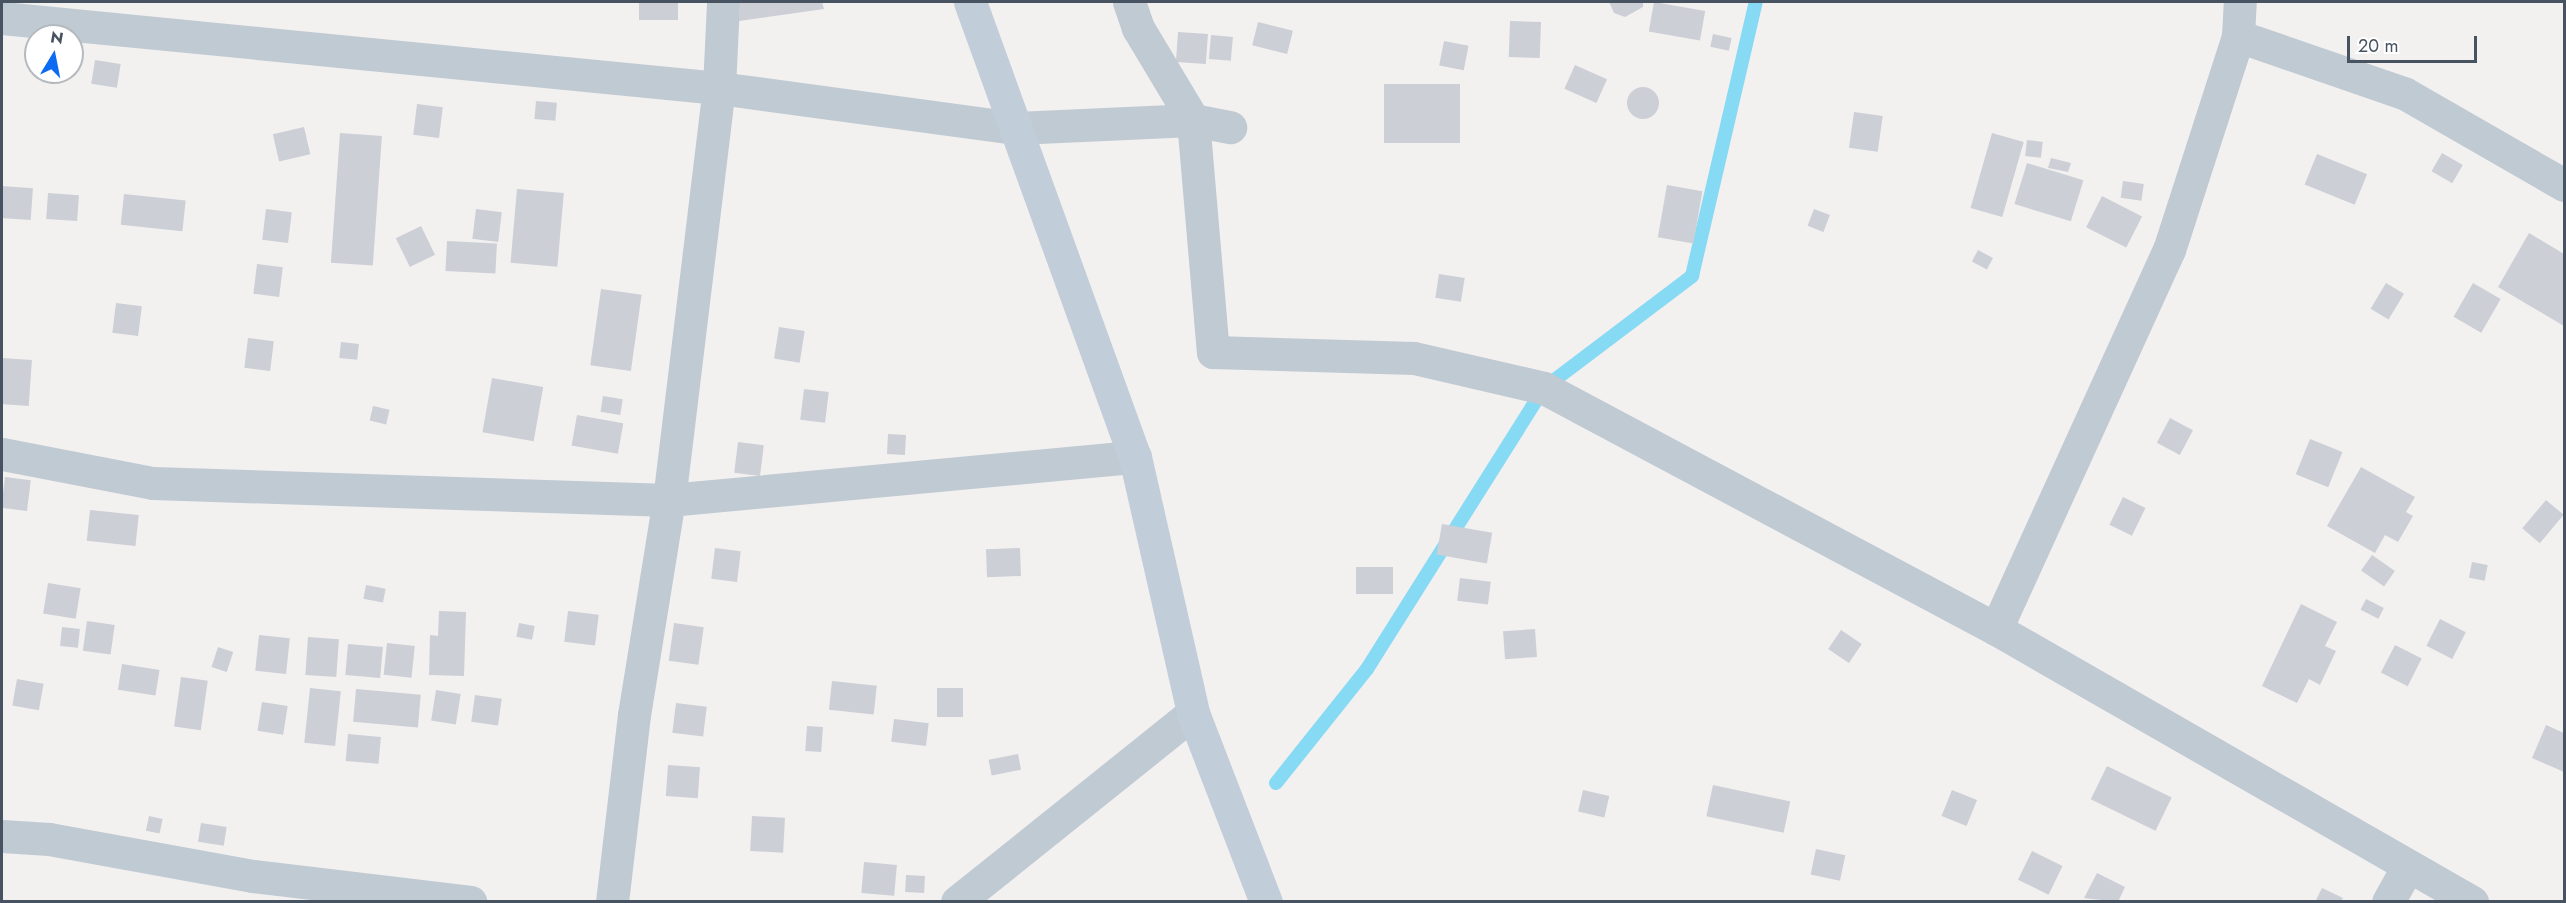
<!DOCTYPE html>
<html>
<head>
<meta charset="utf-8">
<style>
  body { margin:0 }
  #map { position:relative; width:2566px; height:903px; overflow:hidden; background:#f3f0f0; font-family:Jost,sans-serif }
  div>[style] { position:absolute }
  .stream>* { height:14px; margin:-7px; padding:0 7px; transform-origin:7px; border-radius:7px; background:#87daf3 }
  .building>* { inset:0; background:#cccfd6; transform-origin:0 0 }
  .round { border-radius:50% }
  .street>* { height:33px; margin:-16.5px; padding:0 16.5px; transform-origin:16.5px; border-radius:16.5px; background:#c0cad3 }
  .secondary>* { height:33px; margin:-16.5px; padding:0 16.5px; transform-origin:16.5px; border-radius:16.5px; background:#c2cdda }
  span { translate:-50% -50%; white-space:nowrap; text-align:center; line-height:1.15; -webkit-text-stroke:6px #fff; paint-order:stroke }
  .frame { position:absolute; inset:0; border:3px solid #475360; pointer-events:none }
  .north { position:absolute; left:24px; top:24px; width:60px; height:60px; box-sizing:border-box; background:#fff; border:2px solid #b5babf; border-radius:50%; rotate:10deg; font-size:16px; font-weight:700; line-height:24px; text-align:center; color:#475360 }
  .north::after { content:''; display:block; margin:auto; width:21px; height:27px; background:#0c6bf2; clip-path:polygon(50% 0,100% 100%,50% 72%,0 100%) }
  .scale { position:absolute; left:2347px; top:36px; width:130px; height:27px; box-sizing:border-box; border:3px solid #475360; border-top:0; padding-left:8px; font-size:18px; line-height:21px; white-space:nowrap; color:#475360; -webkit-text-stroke:4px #fff; paint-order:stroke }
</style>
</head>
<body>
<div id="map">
  <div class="stream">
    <i style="left:1276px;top:783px;width:146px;rotate:-51.4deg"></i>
    <i style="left:1367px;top:669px;width:332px;rotate:-57.8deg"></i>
    <i style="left:1544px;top:388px;width:186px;rotate:-37.1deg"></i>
    <i style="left:1692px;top:276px;width:281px;rotate:-76.9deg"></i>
  </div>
  <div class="building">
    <i style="left:639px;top:2px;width:39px;height:18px"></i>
    <i style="clip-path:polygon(740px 2px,822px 2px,824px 9px,739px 21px)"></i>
    <i style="clip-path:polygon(1609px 2px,1643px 2px,1643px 7px,1625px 17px,1614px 13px)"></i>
    <i style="left:1654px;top:2px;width:52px;height:30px;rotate:10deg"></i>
    <i style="left:1510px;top:21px;width:31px;height:36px;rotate:2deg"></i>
    <i style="left:1258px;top:22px;width:36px;height:24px;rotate:14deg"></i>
    <i style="left:1178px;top:32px;width:30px;height:30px;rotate:4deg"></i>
    <i style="left:1713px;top:34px;width:19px;height:13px;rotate:12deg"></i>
    <i style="left:1211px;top:35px;width:22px;height:24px;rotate:5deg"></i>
    <i style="left:1444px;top:41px;width:25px;height:25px;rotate:11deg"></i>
    <i style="left:95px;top:60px;width:26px;height:24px;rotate:9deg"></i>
    <i style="left:1575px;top:65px;width:35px;height:26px;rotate:24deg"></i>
    <i style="left:1460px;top:84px;width:59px;height:76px;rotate:90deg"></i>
    <i class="round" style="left:1627px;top:87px;width:32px;height:32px"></i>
    <i style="left:536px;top:101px;width:21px;height:18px;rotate:5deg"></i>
    <i style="left:417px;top:104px;width:26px;height:31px;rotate:7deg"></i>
    <i style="left:1854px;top:112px;width:29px;height:36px;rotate:8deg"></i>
    <i style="left:304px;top:127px;width:28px;height:32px;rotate:77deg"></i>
    <i style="left:340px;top:133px;width:42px;height:130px;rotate:4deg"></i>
    <i style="left:1992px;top:133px;width:33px;height:78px;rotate:16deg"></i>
    <i style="left:2027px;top:140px;width:16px;height:16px;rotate:7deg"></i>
    <i style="left:2442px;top:153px;width:24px;height:21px;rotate:30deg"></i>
    <i style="left:2317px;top:154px;width:54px;height:33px;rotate:22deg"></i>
    <i style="clip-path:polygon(2051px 158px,2071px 163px,2068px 172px,2048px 168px)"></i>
    <i style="left:2027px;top:163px;width:59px;height:43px;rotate:17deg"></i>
    <i style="left:2123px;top:181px;width:21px;height:17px;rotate:8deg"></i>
    <i style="left:1667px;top:185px;width:36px;height:53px;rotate:10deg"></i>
    <i style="left:2px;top:186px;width:31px;height:32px;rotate:4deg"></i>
    <i style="left:517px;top:189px;width:47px;height:74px;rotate:5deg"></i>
    <i style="left:48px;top:193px;width:31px;height:26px;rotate:4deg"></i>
    <i style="left:124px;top:194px;width:62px;height:31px;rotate:6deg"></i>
    <i style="left:2102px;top:196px;width:45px;height:35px;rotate:27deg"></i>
    <i style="left:266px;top:209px;width:26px;height:31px;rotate:7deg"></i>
    <i style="left:476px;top:209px;width:26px;height:30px;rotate:7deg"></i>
    <i style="left:1814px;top:209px;width:17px;height:18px;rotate:21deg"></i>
    <i style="left:421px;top:226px;width:32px;height:28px;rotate:64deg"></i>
    <i style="clip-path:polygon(2529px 233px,2564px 254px,2564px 326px,2498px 287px)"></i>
    <i style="left:447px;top:241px;width:50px;height:30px;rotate:3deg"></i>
    <i style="left:1978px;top:250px;width:17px;height:13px;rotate:28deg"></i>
    <i style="left:257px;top:264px;width:26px;height:30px;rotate:7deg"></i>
    <i style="left:1439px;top:274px;width:26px;height:24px;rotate:9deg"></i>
    <i style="left:2386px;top:283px;width:21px;height:30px;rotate:31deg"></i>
    <i style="left:2473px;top:283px;width:32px;height:39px;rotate:30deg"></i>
    <i style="left:601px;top:289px;width:41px;height:77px;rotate:8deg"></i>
    <i style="left:116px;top:303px;width:26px;height:30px;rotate:7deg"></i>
    <i style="left:779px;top:327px;width:26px;height:32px;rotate:9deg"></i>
    <i style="left:248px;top:338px;width:26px;height:30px;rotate:7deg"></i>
    <i style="left:341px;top:342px;width:18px;height:16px;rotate:6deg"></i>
    <i style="left:2px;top:358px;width:30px;height:46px;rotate:4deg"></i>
    <i style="left:492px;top:378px;width:52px;height:55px;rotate:10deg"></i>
    <i style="left:804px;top:389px;width:25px;height:31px;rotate:7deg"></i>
    <i style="left:603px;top:396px;width:20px;height:16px;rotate:9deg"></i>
    <i style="left:373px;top:406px;width:17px;height:15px;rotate:13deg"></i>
    <i style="left:577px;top:415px;width:47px;height:31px;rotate:10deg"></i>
    <i style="left:2170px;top:418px;width:26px;height:28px;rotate:28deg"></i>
    <i style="left:888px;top:434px;width:18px;height:20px;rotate:3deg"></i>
    <i style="left:2310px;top:439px;width:35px;height:38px;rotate:22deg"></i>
    <i style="left:738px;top:442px;width:26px;height:31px;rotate:7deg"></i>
    <i style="clip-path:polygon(2361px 467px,2415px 497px,2406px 512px,2413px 516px,2398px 542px,2385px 535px,2375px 553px,2327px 526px)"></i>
    <i style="left:5px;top:477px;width:26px;height:31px;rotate:7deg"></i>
    <i style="left:2123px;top:497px;width:25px;height:31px;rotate:26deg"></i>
    <i style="left:2546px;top:500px;width:23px;height:37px;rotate:40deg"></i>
    <i style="left:90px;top:510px;width:49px;height:31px;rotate:6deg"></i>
    <i style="left:1442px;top:524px;width:51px;height:31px;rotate:10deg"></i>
    <i style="left:715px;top:548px;width:26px;height:31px;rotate:7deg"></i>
    <i style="left:1020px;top:548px;width:28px;height:34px;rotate:88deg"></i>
    <i style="left:2372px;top:555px;width:28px;height:19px;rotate:35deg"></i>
    <i style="left:2472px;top:562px;width:16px;height:16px;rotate:11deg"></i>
    <i style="left:1356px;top:567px;width:37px;height:27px"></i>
    <i style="left:1460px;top:578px;width:31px;height:23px;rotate:7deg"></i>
    <i style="left:48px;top:583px;width:33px;height:31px;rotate:9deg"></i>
    <i style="left:366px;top:585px;width:20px;height:14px;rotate:11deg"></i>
    <i style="left:2366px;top:599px;width:20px;height:12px;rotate:27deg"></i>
    <i style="clip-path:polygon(2301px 604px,2337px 622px,2325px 646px,2336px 651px,2320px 685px,2309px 679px,2297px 703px,2262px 686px)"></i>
    <i style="clip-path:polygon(439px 611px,466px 612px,464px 676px,429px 675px,430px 635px,438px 636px)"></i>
    <i style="left:568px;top:611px;width:31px;height:31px;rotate:7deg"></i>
    <i style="left:2440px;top:619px;width:29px;height:30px;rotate:27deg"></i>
    <i style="left:87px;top:621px;width:28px;height:30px;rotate:8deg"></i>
    <i style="left:519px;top:623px;width:16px;height:14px;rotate:11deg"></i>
    <i style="left:674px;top:623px;width:30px;height:38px;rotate:8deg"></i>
    <i style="left:62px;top:627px;width:18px;height:19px;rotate:6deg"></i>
    <i style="left:1535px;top:629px;width:28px;height:32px;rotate:86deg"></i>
    <i style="left:1841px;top:630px;width:25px;height:23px;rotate:34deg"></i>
    <i style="left:259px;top:635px;width:31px;height:36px;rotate:6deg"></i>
    <i style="left:308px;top:637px;width:31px;height:38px;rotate:4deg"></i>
    <i style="left:387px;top:643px;width:28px;height:32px;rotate:6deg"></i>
    <i style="left:348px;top:644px;width:35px;height:31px;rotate:5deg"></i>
    <i style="left:2395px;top:645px;width:30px;height:31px;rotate:27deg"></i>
    <i style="left:218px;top:647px;width:16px;height:21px;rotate:18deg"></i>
    <i style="left:122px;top:664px;width:38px;height:26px;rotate:9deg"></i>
    <i style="left:181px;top:677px;width:27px;height:50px;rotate:8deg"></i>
    <i style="left:17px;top:679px;width:27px;height:27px;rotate:10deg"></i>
    <i style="left:832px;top:681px;width:45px;height:29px;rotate:6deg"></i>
    <i style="left:310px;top:688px;width:31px;height:55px;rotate:6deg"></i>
    <i style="left:937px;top:688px;width:26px;height:29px"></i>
    <i style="left:356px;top:689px;width:65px;height:33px;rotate:5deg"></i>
    <i style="left:436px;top:690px;width:25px;height:31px;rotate:9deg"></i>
    <i style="left:475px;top:695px;width:27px;height:27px;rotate:8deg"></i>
    <i style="left:262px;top:702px;width:26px;height:29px;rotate:9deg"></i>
    <i style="left:676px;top:703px;width:31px;height:30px;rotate:7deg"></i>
    <i style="left:894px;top:719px;width:35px;height:23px;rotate:7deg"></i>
    <i style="clip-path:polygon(2546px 725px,2564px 733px,2564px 772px,2532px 758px)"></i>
    <i style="left:807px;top:726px;width:16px;height:25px;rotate:4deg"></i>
    <i style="left:348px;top:734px;width:33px;height:27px;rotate:5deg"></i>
    <i style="left:1018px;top:754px;width:16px;height:30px;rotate:79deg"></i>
    <i style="left:668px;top:765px;width:32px;height:31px;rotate:4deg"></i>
    <i style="left:2107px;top:766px;width:72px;height:37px;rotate:26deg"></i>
    <i style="left:1713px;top:785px;width:79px;height:32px;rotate:12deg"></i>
    <i style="left:1583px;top:790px;width:27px;height:22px;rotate:13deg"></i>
    <i style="left:1952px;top:790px;width:27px;height:28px;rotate:22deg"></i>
    <i style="left:149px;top:816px;width:14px;height:15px;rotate:12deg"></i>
    <i style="left:752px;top:816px;width:33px;height:35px;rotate:3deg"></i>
    <i style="left:201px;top:823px;width:26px;height:19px;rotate:9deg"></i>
    <i style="left:1816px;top:849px;width:30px;height:26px;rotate:12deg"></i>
    <i style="left:2032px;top:851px;width:34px;height:32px;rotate:26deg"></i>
    <i style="left:864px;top:862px;width:33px;height:31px;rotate:5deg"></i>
    <i style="clip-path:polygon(2097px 873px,2125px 887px,2118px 902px,2084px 898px)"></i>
    <i style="left:906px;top:875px;width:19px;height:17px;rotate:3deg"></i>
    <i style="clip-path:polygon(2322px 888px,2343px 898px,2341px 902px,2315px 902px)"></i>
  </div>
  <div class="street">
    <i style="left:1129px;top:2px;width:28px;rotate:71deg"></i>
    <i style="left:1138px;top:28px;width:107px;rotate:59.1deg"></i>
    <i style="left:1193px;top:120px;width:233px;rotate:85.1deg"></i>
    <i style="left:1213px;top:352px;width:201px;rotate:1.7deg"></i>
    <i style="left:1414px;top:358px;width:133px;rotate:13deg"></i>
    <i style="left:1544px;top:388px;width:512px;rotate:28.07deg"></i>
    <i style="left:1996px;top:629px;width:549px;rotate:29.84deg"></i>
    <i style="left:2px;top:18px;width:720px;rotate:5.58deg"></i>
    <i style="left:719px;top:88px;width:300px;rotate:7.7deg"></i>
    <i style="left:1016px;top:128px;width:177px;rotate:-2.6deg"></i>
    <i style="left:1193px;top:120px;width:38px;rotate:11deg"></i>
    <i style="left:2238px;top:36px;width:176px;rotate:19deg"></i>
    <i style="left:2404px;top:93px;width:185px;rotate:29.9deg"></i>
    <i style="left:2px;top:454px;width:154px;rotate:10.9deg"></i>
    <i style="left:153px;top:483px;width:516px;rotate:1.89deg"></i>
    <i style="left:669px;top:500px;width:468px;rotate:-5.3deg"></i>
    <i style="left:1996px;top:629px;width:417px;rotate:-65.5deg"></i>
    <i style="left:2169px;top:250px;width:225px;rotate:-72.1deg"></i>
    <i style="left:2238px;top:36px;width:34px;rotate:-87deg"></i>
    <i style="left:2px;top:836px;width:47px;rotate:3.7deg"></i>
    <i style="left:49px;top:839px;width:207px;rotate:10.3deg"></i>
    <i style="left:253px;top:876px;width:219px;rotate:6.8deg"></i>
    <i style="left:612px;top:902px;width:188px;rotate:-83.3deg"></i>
    <i style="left:634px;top:715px;width:218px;rotate:-80.8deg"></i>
    <i style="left:669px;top:500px;width:415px;rotate:-83.1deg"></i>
    <i style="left:719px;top:88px;width:86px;rotate:-87.3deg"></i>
    <i style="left:957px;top:902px;width:302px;rotate:-38.7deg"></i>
    <i style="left:2388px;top:902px;width:39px;rotate:-61deg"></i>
  </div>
  <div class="secondary">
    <i style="left:970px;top:2px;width:484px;rotate:70.1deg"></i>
    <i style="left:1135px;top:457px;width:262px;rotate:77.2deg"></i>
    <i style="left:1193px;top:713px;width:203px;rotate:68.9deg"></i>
  </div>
  <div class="frame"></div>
  <div class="north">N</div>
  <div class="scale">20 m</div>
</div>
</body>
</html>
